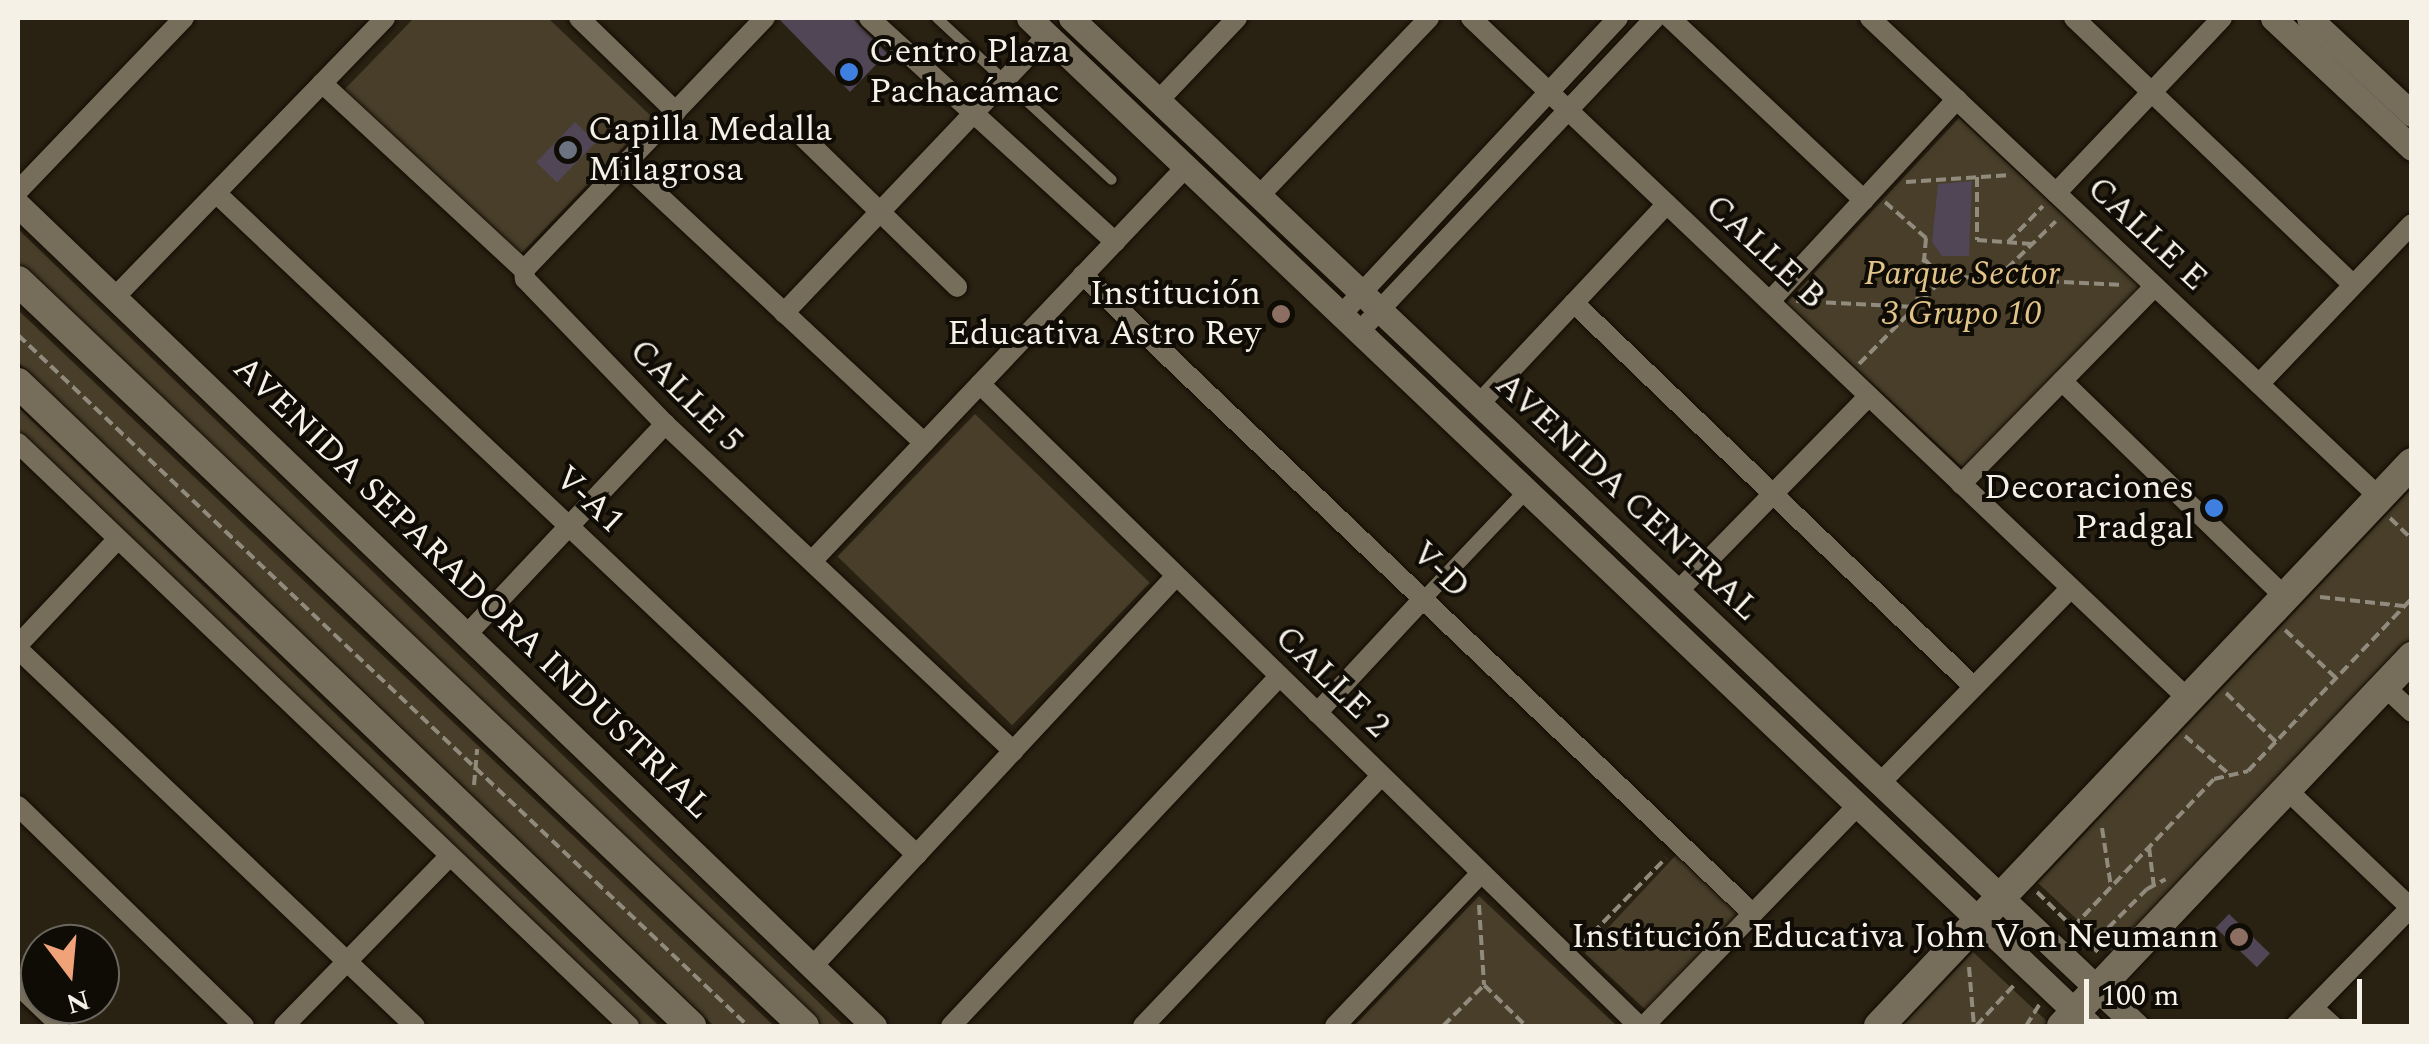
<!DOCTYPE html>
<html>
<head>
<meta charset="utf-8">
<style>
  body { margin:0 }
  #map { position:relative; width:2429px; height:1044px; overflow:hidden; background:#292112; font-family:Spectral,serif }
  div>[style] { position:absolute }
  .green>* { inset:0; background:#483e2a; transform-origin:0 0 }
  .building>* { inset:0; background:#504656; transform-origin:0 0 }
  .path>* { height:4px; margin-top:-2px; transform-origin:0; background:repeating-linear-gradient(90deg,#918b7e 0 10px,transparent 0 15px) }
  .roads { filter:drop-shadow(0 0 2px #120b01) drop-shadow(0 0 2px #120b01) }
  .service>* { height:10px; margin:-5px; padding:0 5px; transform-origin:5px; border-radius:5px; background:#766d5b }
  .pedestrian>* { height:15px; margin:-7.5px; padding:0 7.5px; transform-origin:7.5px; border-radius:7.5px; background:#766d5b }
  .minor>* { height:20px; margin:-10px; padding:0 10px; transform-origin:10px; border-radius:10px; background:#766d5b }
  .tertiary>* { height:25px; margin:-12.5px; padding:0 12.5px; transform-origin:12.5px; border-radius:12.5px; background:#766d5b }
  .secondary>* { height:30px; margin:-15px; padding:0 15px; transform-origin:15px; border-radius:15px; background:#766d5b }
  .dots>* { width:28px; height:28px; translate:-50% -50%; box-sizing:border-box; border:5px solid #0f0b05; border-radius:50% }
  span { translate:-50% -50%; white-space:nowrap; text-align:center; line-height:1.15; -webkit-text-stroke:8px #0f0b05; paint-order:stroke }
  .poi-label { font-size:35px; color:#f6f1e7 }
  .left { translate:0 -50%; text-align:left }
  .right { translate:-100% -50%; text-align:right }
  .street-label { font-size:35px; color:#f6f1e7 }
  .park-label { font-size:35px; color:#e3c488; font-style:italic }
  .frame { position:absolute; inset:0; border:20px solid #f6f1e7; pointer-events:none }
  .north { position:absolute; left:20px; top:924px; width:100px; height:100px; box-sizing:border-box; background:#0f0b05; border:2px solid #6b675f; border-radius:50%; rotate:164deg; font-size:28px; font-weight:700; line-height:40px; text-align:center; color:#f6f1e7 }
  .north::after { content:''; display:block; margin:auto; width:35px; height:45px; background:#f0a279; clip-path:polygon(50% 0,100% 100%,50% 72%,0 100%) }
  .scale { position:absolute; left:2084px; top:979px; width:278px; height:45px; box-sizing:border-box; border:5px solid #f6f1e7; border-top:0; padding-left:12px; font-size:30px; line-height:35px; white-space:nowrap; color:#f6f1e7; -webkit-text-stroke:8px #0f0b05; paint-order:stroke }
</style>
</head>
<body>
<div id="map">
  <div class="green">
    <i style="clip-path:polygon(414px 18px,548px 18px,652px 117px,516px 259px,341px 93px)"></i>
    <i style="left:1959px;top:118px;width:247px;height:253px;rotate:43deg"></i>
    <i style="left:18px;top:229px;width:1156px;height:40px;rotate:44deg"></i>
    <i style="clip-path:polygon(18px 310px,774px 1026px,714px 1026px,18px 362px)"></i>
    <i style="left:18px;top:407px;width:897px;height:25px;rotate:44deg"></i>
    <i style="left:975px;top:414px;width:243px;height:198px;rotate:44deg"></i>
    <i style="clip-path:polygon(2411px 489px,2411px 643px,2115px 955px,2038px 883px)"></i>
    <i style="left:1676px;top:855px;width:88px;height:134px;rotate:43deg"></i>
    <i style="clip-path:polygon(1479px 896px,1617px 1026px,1354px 1026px)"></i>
    <i style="clip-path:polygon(1973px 952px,2052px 1026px,1902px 1026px)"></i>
  </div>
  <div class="building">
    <i style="clip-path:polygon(778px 18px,852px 18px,887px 53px,850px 92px)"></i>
    <i style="left:575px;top:122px;width:29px;height:56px;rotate:44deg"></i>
    <i style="clip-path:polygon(1972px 181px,1969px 256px,1942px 256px,1932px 242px,1938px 184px)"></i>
    <i style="left:2229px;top:914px;width:57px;height:19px;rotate:44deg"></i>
  </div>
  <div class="path">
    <i style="left:1977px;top:177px;width:63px;rotate:90deg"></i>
    <i style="left:1977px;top:240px;width:55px;rotate:4.2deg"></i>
    <i style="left:1906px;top:182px;width:105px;rotate:-3.8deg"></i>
    <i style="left:1885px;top:202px;width:55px;rotate:41.3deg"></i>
    <i style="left:1926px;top:238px;width:21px;rotate:95deg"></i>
    <i style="left:2008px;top:242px;width:50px;rotate:-45.8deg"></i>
    <i style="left:1959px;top:277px;width:165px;rotate:2.8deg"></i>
    <i style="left:1996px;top:279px;width:83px;rotate:-44deg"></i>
    <i style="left:1796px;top:301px;width:120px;rotate:2.9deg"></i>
    <i style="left:1916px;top:307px;width:49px;rotate:-80.5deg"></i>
    <i style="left:1924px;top:259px;width:21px;rotate:45deg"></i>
    <i style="left:18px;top:335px;width:1005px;rotate:43.43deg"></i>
    <i style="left:1859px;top:364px;width:115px;rotate:-45.4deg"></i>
    <i style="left:2390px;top:518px;width:30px;rotate:44deg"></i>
    <i style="left:2320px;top:597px;width:84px;rotate:6.1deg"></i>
    <i style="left:2285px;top:630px;width:70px;rotate:43.3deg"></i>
    <i style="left:2226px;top:693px;width:70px;rotate:44.4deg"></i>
    <i style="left:2185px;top:736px;width:60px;rotate:40.9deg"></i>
    <i style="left:474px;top:785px;width:36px;rotate:-85deg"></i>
    <i style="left:2102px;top:828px;width:60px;rotate:81.3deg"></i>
    <i style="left:2149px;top:847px;width:40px;rotate:82.9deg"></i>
    <i style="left:2037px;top:892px;width:86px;rotate:44.5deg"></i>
    <i style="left:1479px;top:905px;width:80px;rotate:86.4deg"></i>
    <i style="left:2073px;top:927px;width:204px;rotate:-46.4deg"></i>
    <i style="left:2214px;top:779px;width:35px;rotate:-13deg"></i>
    <i style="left:2248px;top:771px;width:238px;rotate:-46.5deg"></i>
    <i style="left:1582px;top:944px;width:120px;rotate:-45.7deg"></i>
    <i style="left:2087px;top:949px;width:85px;rotate:-45deg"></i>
    <i style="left:2147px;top:889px;width:21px;rotate:-28deg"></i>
    <i style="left:1969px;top:967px;width:59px;rotate:85.2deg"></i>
    <i style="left:1443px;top:1026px;width:58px;rotate:-45deg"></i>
    <i style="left:1484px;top:985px;width:59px;rotate:44.3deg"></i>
    <i style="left:1976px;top:1026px;width:59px;rotate:-47.1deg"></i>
    <i style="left:2026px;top:1026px;width:25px;rotate:-58deg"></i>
  </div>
  <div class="roads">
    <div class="service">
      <i style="left:937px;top:18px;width:238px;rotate:42.8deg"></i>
    </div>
    <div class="pedestrian">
      <i style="left:1423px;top:599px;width:149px;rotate:-46.6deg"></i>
    </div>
    <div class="minor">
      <i style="left:579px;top:18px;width:135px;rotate:44.1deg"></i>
      <i style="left:869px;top:18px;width:333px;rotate:42.3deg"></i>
      <i style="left:1471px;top:18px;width:989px;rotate:43.52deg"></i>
      <i style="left:1670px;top:18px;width:266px;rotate:43.2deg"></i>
      <i style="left:1870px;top:18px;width:699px;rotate:43.26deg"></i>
      <i style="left:2074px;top:18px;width:386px;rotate:43.7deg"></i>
      <i style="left:322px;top:83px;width:275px;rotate:42.8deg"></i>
      <i style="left:524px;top:270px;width:9px;rotate:84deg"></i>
      <i style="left:525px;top:279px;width:202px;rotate:46deg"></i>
      <i style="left:665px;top:424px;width:478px;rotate:43.2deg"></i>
      <i style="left:1159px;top:100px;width:113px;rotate:-46.4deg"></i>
      <i style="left:803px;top:137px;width:215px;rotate:44.2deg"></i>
      <i style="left:625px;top:164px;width:409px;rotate:43deg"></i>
      <i style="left:18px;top:191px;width:240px;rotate:-46.2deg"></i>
      <i style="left:216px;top:193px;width:964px;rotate:43.36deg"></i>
      <i style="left:2056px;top:193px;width:241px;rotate:-46.5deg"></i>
      <i style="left:1259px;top:196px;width:246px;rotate:-46.3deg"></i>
      <i style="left:524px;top:270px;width:349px;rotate:-46.3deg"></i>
      <i style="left:1083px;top:275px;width:924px;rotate:43.64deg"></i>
      <i style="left:115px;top:297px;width:388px;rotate:-45.9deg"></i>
      <i style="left:1770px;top:301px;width:275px;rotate:-47.2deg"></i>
      <i style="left:1574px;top:303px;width:554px;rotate:43.83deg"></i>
      <i style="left:784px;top:313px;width:383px;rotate:-46.5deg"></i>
      <i style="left:1341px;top:315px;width:406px;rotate:-47deg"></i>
      <i style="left:1359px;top:332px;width:432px;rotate:-46.7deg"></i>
      <i style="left:2062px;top:381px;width:309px;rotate:44.1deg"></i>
      <i style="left:980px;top:384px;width:920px;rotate:44.25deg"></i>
      <i style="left:2259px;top:384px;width:221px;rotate:-46.3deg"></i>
      <i style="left:1479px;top:404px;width:274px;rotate:-46.8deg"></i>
      <i style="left:18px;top:443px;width:845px;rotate:43.66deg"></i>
      <i style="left:1961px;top:484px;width:277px;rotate:-45.6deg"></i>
      <i style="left:812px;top:561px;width:543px;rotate:-46.49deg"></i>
      <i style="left:1677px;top:592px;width:274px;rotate:-45.6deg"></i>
      <i style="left:472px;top:629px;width:282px;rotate:-46.7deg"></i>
      <i style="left:18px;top:645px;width:144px;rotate:-46.7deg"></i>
      <i style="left:18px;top:649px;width:547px;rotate:43.52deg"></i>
      <i style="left:2384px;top:686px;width:38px;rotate:43deg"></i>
      <i style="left:1317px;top:713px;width:156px;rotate:-47.1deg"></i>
      <i style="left:1879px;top:784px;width:274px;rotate:-45.6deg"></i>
      <i style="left:2286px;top:789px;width:174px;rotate:43.6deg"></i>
      <i style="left:18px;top:806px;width:315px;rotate:44.2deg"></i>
      <i style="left:812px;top:967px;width:534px;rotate:-47.05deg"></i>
      <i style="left:18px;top:985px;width:59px;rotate:43.6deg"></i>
      <i style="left:2313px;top:1008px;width:27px;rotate:42deg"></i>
      <i style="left:284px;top:1026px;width:236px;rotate:-45.7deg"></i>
      <i style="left:951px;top:1026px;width:480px;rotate:-46.8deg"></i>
      <i style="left:1143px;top:1026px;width:345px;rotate:-46.4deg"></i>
      <i style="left:1335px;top:1026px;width:211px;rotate:-46.3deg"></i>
      <i style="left:1644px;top:1026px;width:305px;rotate:-45.9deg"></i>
      <i style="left:2295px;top:1026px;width:165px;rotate:-45.7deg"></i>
    </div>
    <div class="tertiary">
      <i style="left:1029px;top:18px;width:1463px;rotate:43.53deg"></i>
      <i style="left:1071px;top:18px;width:1467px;rotate:43.4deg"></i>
      <i style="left:2273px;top:18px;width:190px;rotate:43.1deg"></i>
      <i style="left:2309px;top:18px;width:141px;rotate:43deg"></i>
      <i style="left:18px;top:205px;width:1186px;rotate:43.8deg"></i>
    </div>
    <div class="secondary">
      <i style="left:18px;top:281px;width:1083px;rotate:43.47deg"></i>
      <i style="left:18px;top:383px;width:931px;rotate:43.69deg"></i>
      <i style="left:1879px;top:1026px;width:775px;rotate:-46.57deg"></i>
      <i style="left:2062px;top:1026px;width:509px;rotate:-46.51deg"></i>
    </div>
  </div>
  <div class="dots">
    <i style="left:849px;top:72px;background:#3f7fe0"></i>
    <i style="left:568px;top:150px;background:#6b7280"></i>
    <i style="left:1281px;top:314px;background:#8d6e63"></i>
    <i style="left:2214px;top:508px;background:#3f7fe0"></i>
    <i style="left:2239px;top:937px;background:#8d6e63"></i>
  </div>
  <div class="poi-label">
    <span class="left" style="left:869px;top:72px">Centro Plaza<br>Pachacámac</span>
    <span class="left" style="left:588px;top:150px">Capilla Medalla<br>Milagrosa</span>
    <span class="right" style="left:1261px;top:314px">Institución<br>Educativa Astro Rey</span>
    <span class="right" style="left:2194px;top:508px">Decoraciones<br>Pradgal</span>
    <span class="right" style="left:2219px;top:937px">Institución Educativa John Von Neumann</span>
  </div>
  <div class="street-label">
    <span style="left:2147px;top:234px;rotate:43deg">CALLE E</span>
    <span style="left:1765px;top:252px;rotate:43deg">CALLE B</span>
    <span style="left:686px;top:396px;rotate:45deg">CALLE 5</span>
    <span style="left:1627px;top:497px;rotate:43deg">AVENIDA CENTRAL</span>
    <span style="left:589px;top:500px;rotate:43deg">V-A1</span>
    <span style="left:1440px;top:570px;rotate:44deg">V-D</span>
    <span style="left:472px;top:588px;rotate:44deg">AVENIDA SEPARADORA INDUSTRIAL</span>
    <span style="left:1332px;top:682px;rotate:44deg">CALLE 2</span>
  </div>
  <div class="park-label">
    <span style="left:1962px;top:294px">Parque Sector<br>3 Grupo 10</span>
  </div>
  <div class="frame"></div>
  <div class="north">N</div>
  <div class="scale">100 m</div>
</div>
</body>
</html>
